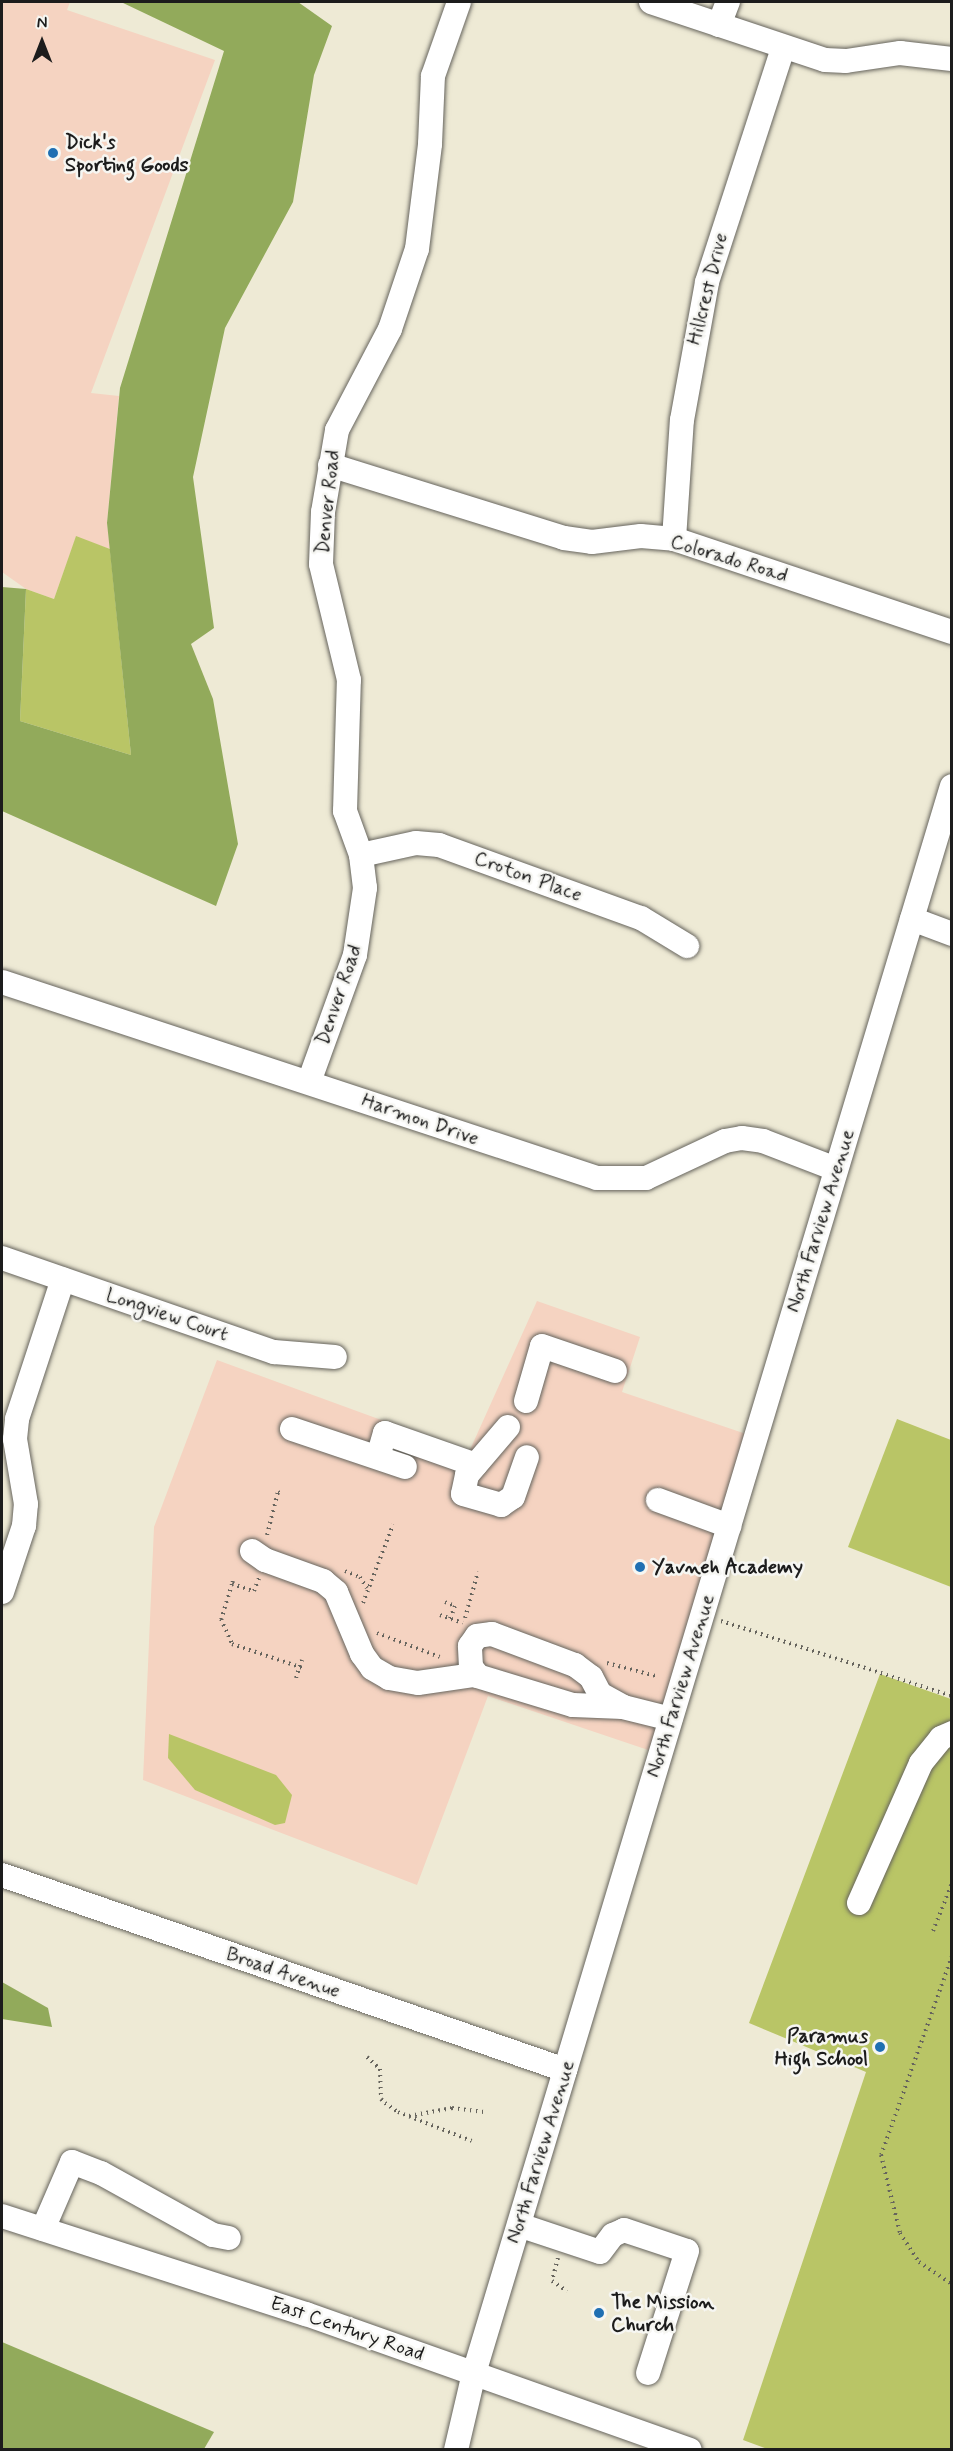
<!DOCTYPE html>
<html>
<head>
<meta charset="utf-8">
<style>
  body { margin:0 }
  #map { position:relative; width:953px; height:2451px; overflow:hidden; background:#eeead5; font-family:Mynerve,sans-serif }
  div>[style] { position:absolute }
  .built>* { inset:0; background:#f5d3c1 }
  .green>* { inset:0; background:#b9c566 }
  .forest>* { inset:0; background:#92aa5b }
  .path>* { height:4px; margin-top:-2px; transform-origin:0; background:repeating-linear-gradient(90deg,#66645d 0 1.5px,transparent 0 6px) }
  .roads { filter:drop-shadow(0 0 2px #66645d) drop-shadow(0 0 2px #66645d) }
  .minor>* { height:24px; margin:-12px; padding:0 12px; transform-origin:12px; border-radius:12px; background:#fff }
  .dots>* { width:16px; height:16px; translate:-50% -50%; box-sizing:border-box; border:3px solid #f6f6f2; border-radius:50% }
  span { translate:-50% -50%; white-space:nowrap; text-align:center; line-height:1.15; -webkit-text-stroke:5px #f6f6f2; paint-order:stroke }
  .poi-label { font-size:20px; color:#1c1c1c; font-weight:700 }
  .left { translate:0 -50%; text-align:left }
  .right { translate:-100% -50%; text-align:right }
  .street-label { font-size:20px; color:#1c1c1c }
  .frame { position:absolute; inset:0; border:3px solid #1c1c1c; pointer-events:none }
  .north { position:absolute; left:12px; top:12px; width:60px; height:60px; -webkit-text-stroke:4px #f6f6f2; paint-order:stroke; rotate:0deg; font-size:16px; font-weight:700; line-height:24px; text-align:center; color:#1c1c1c }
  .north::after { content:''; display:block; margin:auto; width:21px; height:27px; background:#1c1c1c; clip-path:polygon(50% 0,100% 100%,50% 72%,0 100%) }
</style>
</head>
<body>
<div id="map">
  <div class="built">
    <i style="clip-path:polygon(2px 2px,70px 2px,67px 10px,215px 60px,91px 393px,119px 396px,107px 523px,110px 549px,76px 537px,54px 599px,26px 589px,2px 572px)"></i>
    <i style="clip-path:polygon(537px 1301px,640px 1337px,622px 1392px,755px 1437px,660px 1754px,488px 1696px,417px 1885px,143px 1780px,154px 1527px,217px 1360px,469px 1452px)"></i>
  </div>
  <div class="green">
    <i style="clip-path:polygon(76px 536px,110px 549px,131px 755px,20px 721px,26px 589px,54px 599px)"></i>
    <i style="clip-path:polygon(897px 1419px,951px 1440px,951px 1587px,848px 1547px)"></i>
    <i style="clip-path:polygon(880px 1674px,951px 1699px,951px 2449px,770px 2450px,743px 2440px,866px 2072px,749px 2023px)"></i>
    <i style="clip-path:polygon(169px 1734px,276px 1775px,292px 1795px,285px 1823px,275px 1825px,195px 1790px,168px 1758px)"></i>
  </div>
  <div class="forest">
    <i style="clip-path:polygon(121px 2px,298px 2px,332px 26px,314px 75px,293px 202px,225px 328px,193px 477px,214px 628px,191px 644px,213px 699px,238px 844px,216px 906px,2px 811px,2px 587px,26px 589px,20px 721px,131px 755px,107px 523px,120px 388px,224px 51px)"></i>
    <i style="clip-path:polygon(2px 1982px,48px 2008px,52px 2027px,2px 2019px)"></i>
    <i style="clip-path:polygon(2px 2342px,214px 2432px,204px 2449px,2px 2449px)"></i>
  </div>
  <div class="path">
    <i style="left:267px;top:1535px;width:44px;rotate:-75.7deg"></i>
    <i style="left:278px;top:1492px;width:4px;rotate:27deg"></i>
    <i style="left:345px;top:1571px;width:16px;rotate:22deg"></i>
    <i style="left:360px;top:1577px;width:13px;rotate:58deg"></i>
    <i style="left:233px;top:1581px;width:3px;rotate:108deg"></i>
    <i style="left:232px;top:1584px;width:23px;rotate:18deg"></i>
    <i style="left:254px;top:1591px;width:14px;rotate:-69deg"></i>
    <i style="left:232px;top:1584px;width:37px;rotate:107deg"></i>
    <i style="left:221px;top:1619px;width:27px;rotate:66deg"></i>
    <i style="left:232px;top:1644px;width:75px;rotate:18.7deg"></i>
    <i style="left:445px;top:1602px;width:11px;rotate:22deg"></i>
    <i style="left:455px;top:1606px;width:14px;rotate:111deg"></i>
    <i style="left:363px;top:1603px;width:84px;rotate:-69deg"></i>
    <i style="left:440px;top:1615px;width:24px;rotate:19deg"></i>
    <i style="left:465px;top:1618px;width:48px;rotate:-74.2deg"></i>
    <i style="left:721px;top:1621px;width:243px;rotate:18deg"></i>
    <i style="left:377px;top:1633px;width:67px;rotate:20.9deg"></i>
    <i style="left:607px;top:1663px;width:51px;rotate:14.9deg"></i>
    <i style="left:296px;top:1678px;width:19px;rotate:-72deg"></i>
    <i style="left:933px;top:1931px;width:52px;rotate:-68.4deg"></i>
    <i style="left:952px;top:1956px;width:211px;rotate:109.6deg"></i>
    <i style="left:881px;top:2155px;width:80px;rotate:76.3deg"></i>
    <i style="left:900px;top:2233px;width:35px;rotate:57deg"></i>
    <i style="left:919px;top:2262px;width:40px;rotate:34deg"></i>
    <i style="left:367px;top:2057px;width:18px;rotate:43deg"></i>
    <i style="left:380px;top:2069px;width:30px;rotate:88deg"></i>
    <i style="left:381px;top:2099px;width:6px;rotate:45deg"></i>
    <i style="left:385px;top:2103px;width:16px;rotate:35deg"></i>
    <i style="left:398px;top:2112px;width:79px;rotate:21.4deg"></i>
    <i style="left:409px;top:2116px;width:44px;rotate:-10.5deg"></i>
    <i style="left:452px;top:2108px;width:32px;rotate:7deg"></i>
    <i style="left:558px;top:2258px;width:24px;rotate:105deg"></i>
    <i style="left:552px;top:2281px;width:18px;rotate:34deg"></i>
  </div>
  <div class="roads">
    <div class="minor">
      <i style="left:651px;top:2px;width:183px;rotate:18.4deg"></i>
      <i style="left:825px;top:60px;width:21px;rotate:3deg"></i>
      <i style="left:846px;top:61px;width:55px;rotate:-8.4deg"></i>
      <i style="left:900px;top:53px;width:52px;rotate:6.6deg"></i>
      <i style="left:719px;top:25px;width:25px;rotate:-69deg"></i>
      <i style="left:330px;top:465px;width:245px;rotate:17.3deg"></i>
      <i style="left:564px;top:538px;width:28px;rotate:8deg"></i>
      <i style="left:592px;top:542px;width:49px;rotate:-7deg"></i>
      <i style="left:641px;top:536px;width:33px;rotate:5deg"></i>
      <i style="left:674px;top:539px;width:293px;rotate:18.5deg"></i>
      <i style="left:674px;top:539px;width:119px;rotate:-86.2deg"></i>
      <i style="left:682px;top:420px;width:140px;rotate:-79.7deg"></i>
      <i style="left:707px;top:282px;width:246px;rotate:-72deg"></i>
      <i style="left:361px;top:855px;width:56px;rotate:-12.3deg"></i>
      <i style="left:416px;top:843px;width:23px;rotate:5deg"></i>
      <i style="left:439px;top:845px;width:215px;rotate:19.9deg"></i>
      <i style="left:641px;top:918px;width:54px;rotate:31.3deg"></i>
      <i style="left:912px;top:919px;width:43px;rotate:20.6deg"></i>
      <i style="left:2px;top:982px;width:626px;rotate:18.23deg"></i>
      <i style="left:597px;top:1178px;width:49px"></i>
      <i style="left:646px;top:1178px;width:87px;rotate:-25.1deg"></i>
      <i style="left:725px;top:1141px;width:17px;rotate:-10deg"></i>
      <i style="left:742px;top:1138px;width:21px;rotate:8deg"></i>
      <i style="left:763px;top:1141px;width:78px;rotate:21deg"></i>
      <i style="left:309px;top:1082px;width:135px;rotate:-70.1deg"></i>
      <i style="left:355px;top:955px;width:68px;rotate:-81.5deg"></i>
      <i style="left:365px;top:888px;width:33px;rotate:-97deg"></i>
      <i style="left:361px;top:855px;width:47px;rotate:-110deg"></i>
      <i style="left:345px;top:811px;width:131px;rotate:-88.3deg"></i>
      <i style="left:349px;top:680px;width:119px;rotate:-103.6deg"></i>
      <i style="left:321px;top:564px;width:52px;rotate:-87.8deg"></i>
      <i style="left:323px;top:512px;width:83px;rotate:-80.3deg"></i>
      <i style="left:337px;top:430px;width:114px;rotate:-62.3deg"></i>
      <i style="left:390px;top:329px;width:84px;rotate:-71.4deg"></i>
      <i style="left:417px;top:249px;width:106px;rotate:-82.9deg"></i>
      <i style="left:430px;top:144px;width:68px;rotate:-87.5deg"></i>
      <i style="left:433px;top:76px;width:78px;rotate:-70.6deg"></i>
      <i style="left:2px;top:1258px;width:288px;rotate:19.1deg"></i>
      <i style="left:274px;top:1352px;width:61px;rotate:4.7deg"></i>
      <i style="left:526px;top:1401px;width:57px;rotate:-73.8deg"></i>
      <i style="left:542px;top:1346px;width:77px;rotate:18.9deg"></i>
      <i style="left:508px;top:1427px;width:63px;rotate:130.5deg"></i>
      <i style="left:467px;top:1475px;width:19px;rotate:102deg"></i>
      <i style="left:463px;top:1494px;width:40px;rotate:16deg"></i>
      <i style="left:501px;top:1505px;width:14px;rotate:-34deg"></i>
      <i style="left:513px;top:1497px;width:42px;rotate:-70.7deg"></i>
      <i style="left:292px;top:1429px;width:119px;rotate:18.6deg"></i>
      <i style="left:378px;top:1457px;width:25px;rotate:-74deg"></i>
      <i style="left:385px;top:1433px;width:96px;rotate:19.4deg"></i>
      <i style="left:658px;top:1500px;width:76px;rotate:20.1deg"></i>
      <i style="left:252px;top:1551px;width:16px;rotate:35deg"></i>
      <i style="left:265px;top:1560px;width:62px;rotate:19.9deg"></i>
      <i style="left:323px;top:1581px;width:17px;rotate:40deg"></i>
      <i style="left:336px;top:1592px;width:67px;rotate:67.2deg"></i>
      <i style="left:362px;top:1654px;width:17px;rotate:54deg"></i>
      <i style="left:372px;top:1668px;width:20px;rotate:30deg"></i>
      <i style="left:389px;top:1678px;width:29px;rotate:10deg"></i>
      <i style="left:418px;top:1683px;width:57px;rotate:-8.1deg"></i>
      <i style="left:474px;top:1675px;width:103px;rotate:16.9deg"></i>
      <i style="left:573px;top:1705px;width:50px;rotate:2.3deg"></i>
      <i style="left:2px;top:1592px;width:70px;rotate:-71.6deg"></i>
      <i style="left:24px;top:1526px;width:22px;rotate:-85deg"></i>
      <i style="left:26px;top:1504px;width:66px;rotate:-99.6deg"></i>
      <i style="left:15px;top:1439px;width:20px;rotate:-84deg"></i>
      <i style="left:17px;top:1419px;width:147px;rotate:-71.8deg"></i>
      <i style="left:478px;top:1676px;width:11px;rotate:-128deg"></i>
      <i style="left:471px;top:1667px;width:21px;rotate:-93deg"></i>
      <i style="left:470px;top:1646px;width:12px;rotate:-55deg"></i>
      <i style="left:477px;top:1636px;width:15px;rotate:-8deg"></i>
      <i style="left:492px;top:1634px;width:89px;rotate:20.5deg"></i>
      <i style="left:575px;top:1665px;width:20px;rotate:37deg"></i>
      <i style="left:591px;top:1677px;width:19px;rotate:62deg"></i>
      <i style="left:600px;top:1694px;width:26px;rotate:29deg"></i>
      <i style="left:623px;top:1707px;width:49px;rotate:14deg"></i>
      <i style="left:2px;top:1875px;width:596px;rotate:19.1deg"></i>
      <i style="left:859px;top:1903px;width:153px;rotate:-66.1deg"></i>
      <i style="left:921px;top:1763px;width:32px;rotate:-51deg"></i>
      <i style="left:941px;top:1738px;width:12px;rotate:-24deg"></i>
      <i style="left:2px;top:2216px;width:319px;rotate:17.9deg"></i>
      <i style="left:306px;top:2314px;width:407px;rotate:19.5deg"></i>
      <i style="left:519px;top:2225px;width:85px;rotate:18.4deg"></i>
      <i style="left:600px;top:2252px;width:21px;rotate:-53deg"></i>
      <i style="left:613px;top:2235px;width:12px;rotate:-24deg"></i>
      <i style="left:624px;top:2230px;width:66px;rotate:18.4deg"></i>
      <i style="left:687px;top:2251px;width:128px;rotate:107.7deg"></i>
      <i style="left:43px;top:2229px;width:73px;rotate:-66.6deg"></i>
      <i style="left:72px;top:2162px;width:31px;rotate:21deg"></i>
      <i style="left:101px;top:2173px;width:128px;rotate:29deg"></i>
      <i style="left:213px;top:2235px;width:16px;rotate:11deg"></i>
      <i style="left:456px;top:2450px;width:79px;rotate:-76.8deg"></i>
      <i style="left:474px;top:2373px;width:1657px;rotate:-73.24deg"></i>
    </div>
  </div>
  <div class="dots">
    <i style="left:53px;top:153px;background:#1f6fb2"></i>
    <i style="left:640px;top:1567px;background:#1f6fb2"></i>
    <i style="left:880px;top:2047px;background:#1f6fb2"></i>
    <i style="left:599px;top:2313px;background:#1f6fb2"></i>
  </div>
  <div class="poi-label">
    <span class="left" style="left:65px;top:154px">Dick's<br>Sporting Goods</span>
    <span class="left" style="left:652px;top:1567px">Yavneh Academy</span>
    <span class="right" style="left:868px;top:2048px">Paramus<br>High School</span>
    <span class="left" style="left:611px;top:2314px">The Mission<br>Church</span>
  </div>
  <div class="street-label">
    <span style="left:708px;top:289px;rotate:-76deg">Hillcrest Drive</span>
    <span style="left:328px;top:502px;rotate:-84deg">Denver Road</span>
    <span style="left:729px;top:559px;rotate:17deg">Colorado Road</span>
    <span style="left:528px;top:877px;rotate:20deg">Croton Place</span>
    <span style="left:339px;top:995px;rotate:-71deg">Denver Road</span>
    <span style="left:420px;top:1120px;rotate:19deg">Harmon Drive</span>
    <span style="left:821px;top:1221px;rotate:-73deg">North Farview Avenue</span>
    <span style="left:167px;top:1315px;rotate:19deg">Longview Court</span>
    <span style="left:681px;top:1686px;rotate:-73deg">North Farview Avenue</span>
    <span style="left:283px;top:1973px;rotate:19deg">Broad Avenue</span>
    <span style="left:541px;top:2152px;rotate:-73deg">North Farview Avenue</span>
    <span style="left:347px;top:2329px;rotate:19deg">East Century Road</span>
  </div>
  <div class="frame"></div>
  <div class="north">N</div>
</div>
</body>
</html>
